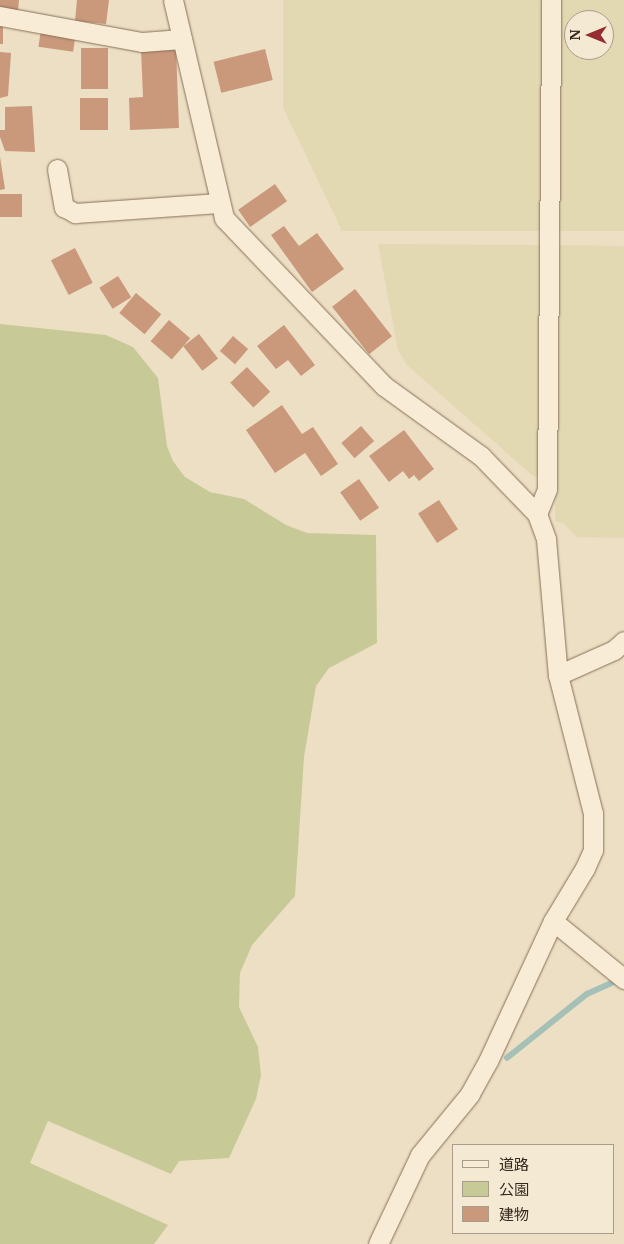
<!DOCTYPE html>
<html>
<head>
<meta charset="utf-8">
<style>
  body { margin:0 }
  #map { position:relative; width:624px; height:1244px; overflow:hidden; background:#eddfc3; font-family:Merriweather,"Noto Sans JP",serif }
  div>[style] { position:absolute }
  .farmland>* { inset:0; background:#e2d8b1 }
  .green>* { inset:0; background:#c7ca97 }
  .stream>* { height:5.5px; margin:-2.75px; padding:0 2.75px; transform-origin:2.75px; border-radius:2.75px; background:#a5c0b7 }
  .building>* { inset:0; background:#ca987a; transform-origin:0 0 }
  .roads { filter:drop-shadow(0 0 1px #86705a) drop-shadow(0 0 1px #86705a) }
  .minor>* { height:19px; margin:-9.5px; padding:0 9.5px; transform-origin:9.5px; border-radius:9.5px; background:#f8ecd6 }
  span { translate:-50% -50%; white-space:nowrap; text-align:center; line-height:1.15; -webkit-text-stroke:4.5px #f4e9d3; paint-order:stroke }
  .legend { position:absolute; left:452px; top:1144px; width:162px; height:90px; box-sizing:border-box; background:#f4e9d3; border:1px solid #a89c8b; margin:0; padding:6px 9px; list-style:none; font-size:15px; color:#37291e }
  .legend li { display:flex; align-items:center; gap:10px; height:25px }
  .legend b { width:25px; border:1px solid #a89c8b }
  .north { position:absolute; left:564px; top:10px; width:50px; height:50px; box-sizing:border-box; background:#f4e9d3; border:1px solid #a89c8b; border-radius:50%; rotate:270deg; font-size:14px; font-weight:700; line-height:20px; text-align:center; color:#37291e }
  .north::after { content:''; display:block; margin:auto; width:18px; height:22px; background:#942c31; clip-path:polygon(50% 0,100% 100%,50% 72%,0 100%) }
</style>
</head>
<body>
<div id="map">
  <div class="farmland">
    <i style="clip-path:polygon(283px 0,544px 0,541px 231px,342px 231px,283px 107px)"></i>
    <i style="clip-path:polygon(evenodd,561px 0,624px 0,624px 231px,558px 231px,561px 0,574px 20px,604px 20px,604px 50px,574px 50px,574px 20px)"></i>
    <i style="clip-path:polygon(378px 244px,542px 245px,540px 478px,533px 476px,407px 365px,398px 350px)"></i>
    <i style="clip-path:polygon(557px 245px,624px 246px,624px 538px,577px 537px,563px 523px,555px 521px)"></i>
  </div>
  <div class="green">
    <i style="clip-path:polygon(0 324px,106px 335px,133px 347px,158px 378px,167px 446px,173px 461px,185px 477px,210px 492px,244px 499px,286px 525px,307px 533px,376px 535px,377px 643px,329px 668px,316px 686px,304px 757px,295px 896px,252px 945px,240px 973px,239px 1007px,258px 1047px,261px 1075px,256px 1099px,229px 1158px,179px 1161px,171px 1174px,48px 1121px,30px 1163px,168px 1225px,154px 1244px,0 1244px)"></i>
  </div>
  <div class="stream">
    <i style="left:507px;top:1058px;width:102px;rotate:-38.7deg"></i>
    <i style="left:587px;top:994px;width:27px;rotate:-24deg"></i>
  </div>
  <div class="building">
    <i style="clip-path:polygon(0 0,19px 0,18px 11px,0 9px)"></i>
    <i style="clip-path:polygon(77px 0,109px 0,106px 24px,75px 21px)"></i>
    <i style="left:0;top:23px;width:3px;height:21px"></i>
    <i style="left:41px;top:29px;width:35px;height:18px;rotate:8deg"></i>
    <i style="left:108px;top:48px;width:41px;height:27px;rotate:90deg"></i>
    <i style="clip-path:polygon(176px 49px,179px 128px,130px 130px,129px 98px,143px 97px,141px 50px)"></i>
    <i style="left:265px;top:49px;width:32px;height:53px;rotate:76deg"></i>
    <i style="clip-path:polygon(0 52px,11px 53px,8px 96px,0 98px)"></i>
    <i style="left:80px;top:98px;width:28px;height:32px"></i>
    <i style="clip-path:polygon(32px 106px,35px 152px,5px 151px,0 137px,0 130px,5px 130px,5px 107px)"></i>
    <i style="clip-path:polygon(0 157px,5px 189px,0 190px)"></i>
    <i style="left:275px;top:184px;width:21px;height:45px;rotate:55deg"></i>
    <i style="left:0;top:194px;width:22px;height:23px"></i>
    <i style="clip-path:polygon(284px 226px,299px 246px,317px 233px,344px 269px,312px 292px,271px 235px)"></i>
    <i style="left:75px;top:248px;width:39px;height:27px;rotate:63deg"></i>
    <i style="left:118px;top:276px;width:25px;height:22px;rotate:58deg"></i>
    <i style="left:355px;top:289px;width:60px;height:29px;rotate:52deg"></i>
    <i style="left:136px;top:293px;width:33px;height:26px;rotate:40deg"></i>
    <i style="left:169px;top:320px;width:28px;height:28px;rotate:41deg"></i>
    <i style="clip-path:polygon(284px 325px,315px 365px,301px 376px,288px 360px,276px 369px,257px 346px)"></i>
    <i style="left:199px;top:334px;width:31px;height:20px;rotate:52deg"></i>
    <i style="left:233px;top:336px;width:20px;height:20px;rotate:41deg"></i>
    <i style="left:247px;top:367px;width:34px;height:23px;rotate:47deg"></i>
    <i style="clip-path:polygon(282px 405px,302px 434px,313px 427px,338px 464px,321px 476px,305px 453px,275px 473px,246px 430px)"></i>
    <i style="left:361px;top:426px;width:20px;height:26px;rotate:49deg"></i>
    <i style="clip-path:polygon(404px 430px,434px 469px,419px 481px,414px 475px,409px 479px,403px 471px,389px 482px,369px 456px)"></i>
    <i style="left:359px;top:479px;width:35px;height:23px;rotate:55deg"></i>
    <i style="left:439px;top:500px;width:35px;height:25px;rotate:57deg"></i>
  </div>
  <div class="roads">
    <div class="minor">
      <i style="left:173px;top:0;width:224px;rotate:76.8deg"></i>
      <i style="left:224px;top:218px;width:232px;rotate:46.4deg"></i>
      <i style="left:384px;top:386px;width:120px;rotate:35.8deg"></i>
      <i style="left:481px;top:456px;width:81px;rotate:46deg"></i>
      <i style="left:537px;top:514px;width:27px;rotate:70deg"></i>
      <i style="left:546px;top:539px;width:137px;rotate:85deg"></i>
      <i style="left:558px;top:675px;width:142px;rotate:75.8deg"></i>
      <i style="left:593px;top:813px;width:37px;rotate:90deg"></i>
      <i style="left:593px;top:850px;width:20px;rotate:114deg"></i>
      <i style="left:585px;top:868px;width:62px;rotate:121.1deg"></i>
      <i style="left:553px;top:921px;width:154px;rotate:114.9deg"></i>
      <i style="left:488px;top:1061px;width:38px;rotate:119deg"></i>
      <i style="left:470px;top:1094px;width:79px;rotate:129.3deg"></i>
      <i style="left:420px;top:1155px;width:98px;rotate:115.3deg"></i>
      <i style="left:0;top:16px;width:144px;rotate:10.4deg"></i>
      <i style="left:142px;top:42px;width:40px;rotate:-4.3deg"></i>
      <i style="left:57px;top:169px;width:39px;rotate:80deg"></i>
      <i style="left:64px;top:207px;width:13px;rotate:29deg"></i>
      <i style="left:75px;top:213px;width:144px;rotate:-4deg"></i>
      <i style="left:537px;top:514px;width:27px;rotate:-68deg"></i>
      <i style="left:547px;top:489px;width:489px;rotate:-89.5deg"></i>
      <i style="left:558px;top:675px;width:61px;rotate:-24.1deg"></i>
      <i style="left:614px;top:650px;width:13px;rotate:-42deg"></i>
      <i style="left:553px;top:921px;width:92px;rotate:39.2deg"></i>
    </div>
  </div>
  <ul class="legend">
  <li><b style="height:6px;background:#f8ecd6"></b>道路</li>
  <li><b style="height:14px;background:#c7ca97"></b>公園</li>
  <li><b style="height:14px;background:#ca987a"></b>建物</li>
  </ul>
  <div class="north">N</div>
</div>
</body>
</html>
